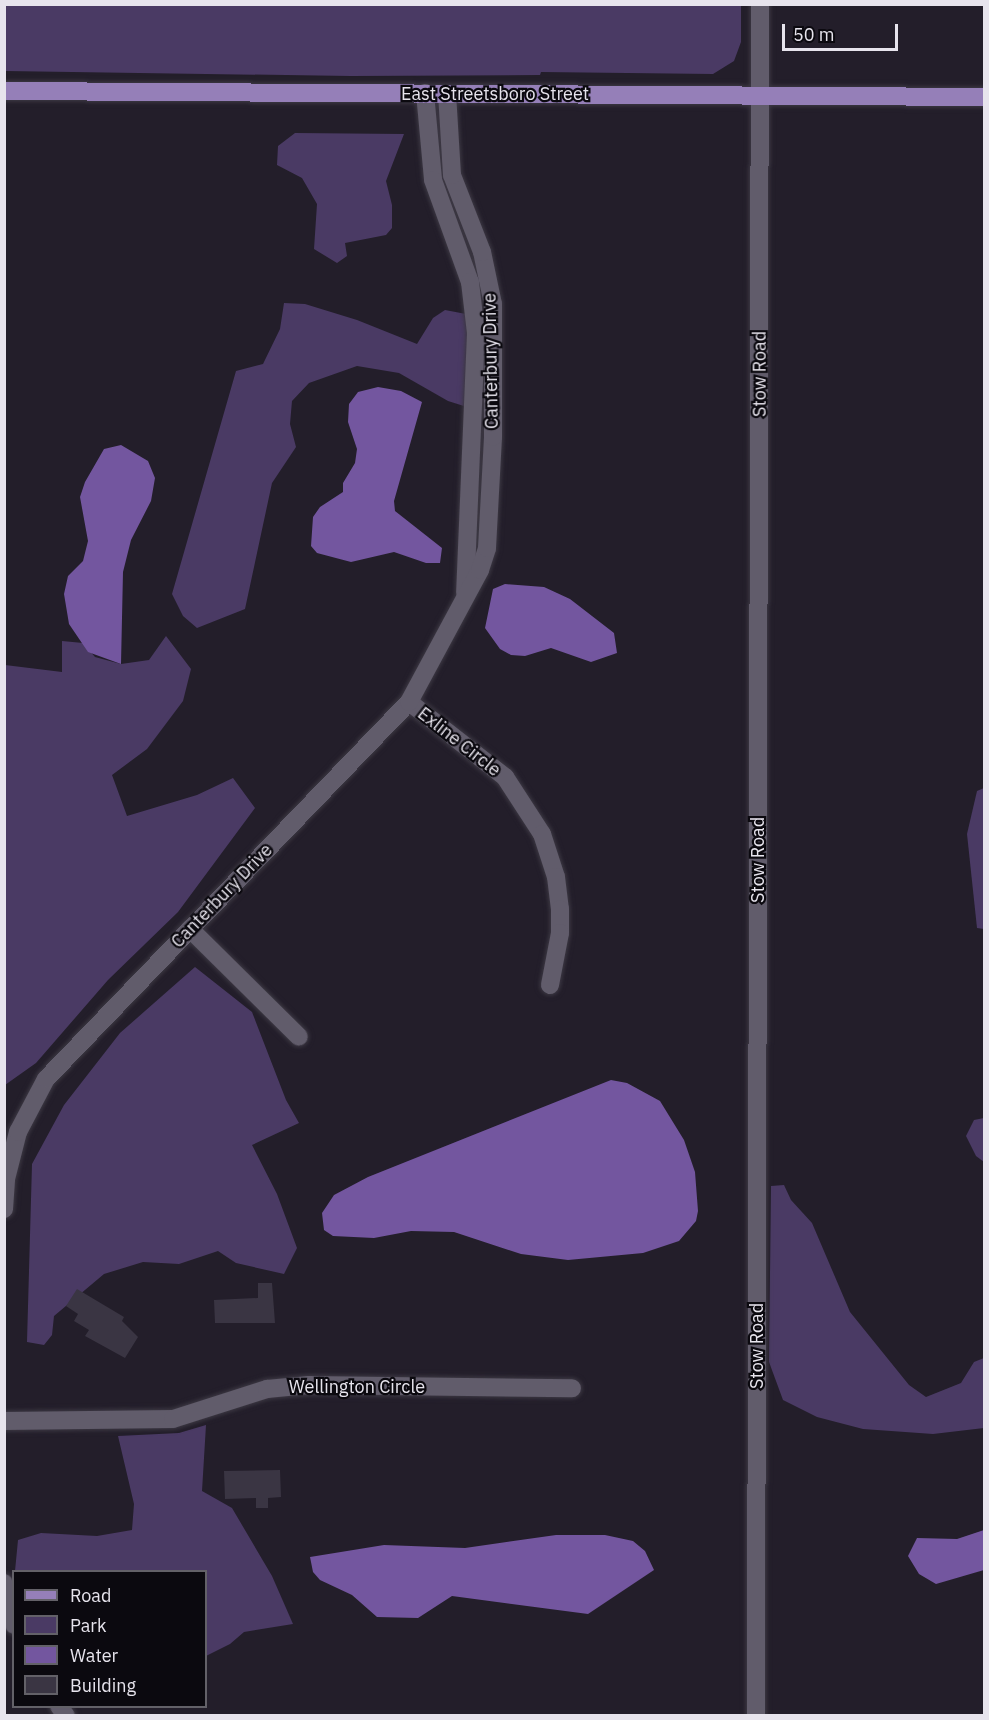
<!DOCTYPE html>
<html>
<head>
<meta charset="utf-8">
<style>
  body { margin:0 }
  #map { position:relative; width:989px; height:1720px; overflow:hidden; background:#231e2a; font-family:"IBM Plex Sans",sans-serif }
  div>[style] { position:absolute }
  .green>* { inset:0; background:#4a3a64 }
  .water>* { inset:0; background:#73569f }
  .building>* { inset:0; background:#3a3543 }
  .roads { filter:drop-shadow(0 0 2px #3c3843) drop-shadow(0 0 2px #3c3843) }
  .minor>* { height:18px; margin:-9px; padding:0 9px; transform-origin:9px; border-radius:9px; background:#615c6b }
  .major>* { height:18px; margin:-9px; padding:0 9px; transform-origin:9px; border-radius:9px; background:#957fb8 }
  span { translate:-50% -50%; white-space:nowrap; text-align:center; line-height:1.15; -webkit-text-stroke:4.5px #0b090f; paint-order:stroke }
  .street-label { font-size:18px; color:#e7e4ed }
  .frame { position:absolute; inset:0; border:6px solid #e7e4ed; pointer-events:none }
  .legend { position:absolute; left:12px; top:1570px; width:195px; height:138px; box-sizing:border-box; background:#0b090f; border:2px solid #636168; margin:0; padding:8px 10px; list-style:none; font-size:18px; color:#e7e4ed }
  .legend li { display:flex; align-items:center; gap:12px; height:30px }
  .legend b { width:30px; border:2px solid #636168 }
  .scale { position:absolute; left:782px; top:24px; width:116px; height:27px; box-sizing:border-box; border:3px solid #e7e4ed; border-top:0; padding-left:8px; font-size:18px; line-height:21px; white-space:nowrap; color:#e7e4ed; -webkit-text-stroke:4px #0b090f; paint-order:stroke }
</style>
</head>
<body>
<div id="map">
  <div class="green">
    <i style="clip-path:polygon(5px 4px,741px 5px,741px 42px,734px 61px,713px 74px,541px 72px,540px 75px,351px 76px,5px 71px)"></i>
    <i style="clip-path:polygon(295px 133px,404px 134px,386px 181px,392px 205px,392px 228px,386px 235px,345px 243px,347px 256px,337px 263px,314px 249px,317px 204px,302px 178px,277px 165px,278px 146px)"></i>
    <i style="clip-path:polygon(284px 303px,305px 304px,357px 320px,417px 344px,433px 318px,445px 310px,466px 314px,469px 345px,467px 407px,448px 401px,399px 373px,357px 366px,309px 383px,292px 401px,290px 424px,296px 447px,272px 483px,245px 609px,197px 628px,183px 616px,172px 594px,236px 371px,263px 364px,280px 329px)"></i>
    <i style="clip-path:polygon(166px 636px,191px 669px,183px 701px,147px 749px,112px 775px,127px 816px,197px 795px,233px 778px,255px 808px,178px 912px,108px 980px,36px 1063px,5px 1085px,5px 665px,62px 672px,62px 641px,83px 643px,95px 657px,121px 664px,149px 660px)"></i>
    <i style="clip-path:polygon(984px 788px,984px 929px,977px 928px,967px 834px,977px 791px)"></i>
    <i style="clip-path:polygon(195px 967px,252px 1012px,286px 1100px,299px 1123px,252px 1145px,277px 1194px,297px 1248px,284px 1274px,236px 1263px,218px 1251px,179px 1264px,143px 1262px,104px 1274px,54px 1316px,52px 1335px,44px 1345px,27px 1342px,32px 1164px,64px 1105px,120px 1033px)"></i>
    <i style="clip-path:polygon(984px 1118px,984px 1162px,976px 1156px,966px 1136px,974px 1120px)"></i>
    <i style="clip-path:polygon(784px 1185px,791px 1200px,812px 1223px,850px 1312px,909px 1385px,926px 1397px,961px 1383px,974px 1362px,984px 1358px,984px 1428px,933px 1434px,863px 1429px,817px 1417px,783px 1400px,769px 1362px,771px 1186px)"></i>
    <i style="clip-path:polygon(206px 1425px,202px 1491px,232px 1508px,272px 1576px,293px 1624px,244px 1632px,230px 1644px,206px 1656px,206px 1572px,15px 1571px,18px 1540px,41px 1533px,97px 1536px,132px 1530px,134px 1504px,118px 1436px,179px 1433px)"></i>
  </div>
  <div class="water">
    <i style="clip-path:polygon(378px 387px,401px 391px,422px 402px,394px 501px,395px 511px,442px 548px,440px 563px,426px 563px,394px 552px,351px 562px,317px 553px,311px 546px,313px 517px,320px 507px,343px 492px,343px 483px,355px 463px,357px 449px,348px 422px,349px 404px,358px 392px)"></i>
    <i style="clip-path:polygon(121px 445px,148px 461px,155px 478px,151px 501px,131px 540px,123px 572px,121px 664px,88px 652px,69px 624px,64px 594px,68px 576px,83px 561px,88px 541px,80px 497px,85px 482px,104px 449px)"></i>
    <i style="clip-path:polygon(505px 584px,544px 587px,570px 599px,614px 633px,617px 653px,591px 662px,551px 648px,525px 656px,511px 655px,500px 649px,485px 628px,493px 589px)"></i>
    <i style="clip-path:polygon(611px 1080px,627px 1083px,660px 1101px,684px 1140px,695px 1172px,698px 1211px,696px 1221px,679px 1241px,643px 1253px,568px 1260px,521px 1254px,454px 1232px,411px 1231px,374px 1238px,333px 1236px,324px 1230px,322px 1213px,334px 1195px,368px 1177px)"></i>
    <i style="clip-path:polygon(984px 1530px,984px 1570px,936px 1584px,919px 1574px,908px 1556px,917px 1538px,957px 1539px)"></i>
    <i style="clip-path:polygon(556px 1535px,605px 1535px,633px 1541px,645px 1551px,654px 1570px,588px 1614px,452px 1596px,418px 1618px,377px 1617px,352px 1595px,320px 1580px,313px 1572px,310px 1557px,384px 1545px,465px 1548px)"></i>
  </div>
  <div class="building">
    <i style="clip-path:polygon(258px 1283px,272px 1283px,275px 1323px,215px 1323px,214px 1300px,258px 1298px)"></i>
    <i style="clip-path:polygon(77px 1289px,124px 1317px,122px 1321px,138px 1337px,125px 1358px,85px 1336px,89px 1330px,74px 1321px,78px 1314px,66px 1306px)"></i>
    <i style="clip-path:polygon(280px 1470px,281px 1497px,268px 1498px,268px 1508px,256px 1508px,256px 1498px,225px 1499px,224px 1471px)"></i>
  </div>
  <div class="roads">
    <div class="minor">
      <i style="left:425px;top:93px;width:87px;rotate:84.7deg"></i>
      <i style="left:433px;top:180px;width:109px;rotate:70.1deg"></i>
      <i style="left:470px;top:282px;width:51px;rotate:83.3deg"></i>
      <i style="left:476px;top:333px;width:260px;rotate:92.4deg"></i>
      <i style="left:409px;top:702px;width:122px;rotate:38deg"></i>
      <i style="left:505px;top:777px;width:68px;rotate:57deg"></i>
      <i style="left:542px;top:834px;width:45px;rotate:72deg"></i>
      <i style="left:556px;top:877px;width:32px;rotate:83deg"></i>
      <i style="left:560px;top:909px;width:24px;rotate:90deg"></i>
      <i style="left:560px;top:933px;width:53px;rotate:100.9deg"></i>
      <i style="left:190px;top:929px;width:153px;rotate:44.7deg"></i>
      <i style="left:4px;top:1209px;width:30px;rotate:-86deg"></i>
      <i style="left:6px;top:1179px;width:49px;rotate:-75.7deg"></i>
      <i style="left:18px;top:1132px;width:60px;rotate:-62.2deg"></i>
      <i style="left:46px;top:1079px;width:523px;rotate:-46.08deg"></i>
      <i style="left:409px;top:702px;width:150px;rotate:-61.7deg"></i>
      <i style="left:480px;top:570px;width:23px;rotate:-72deg"></i>
      <i style="left:487px;top:548px;width:111px;rotate:-86.9deg"></i>
      <i style="left:493px;top:437px;width:133px;rotate:-90deg"></i>
      <i style="left:493px;top:304px;width:53px;rotate:-101.9deg"></i>
      <i style="left:482px;top:252px;width:83px;rotate:-111.3deg"></i>
      <i style="left:452px;top:175px;width:81px;rotate:-93.5deg"></i>
      <i style="left:4px;top:1421px;width:169px;rotate:-0.7deg"></i>
      <i style="left:173px;top:1419px;width:99px;rotate:-17.7deg"></i>
      <i style="left:267px;top:1389px;width:42px;rotate:-5.4deg"></i>
      <i style="left:309px;top:1385px;width:263px;rotate:0.7deg"></i>
      <i style="left:4px;top:1583px;width:43px;rotate:76.6deg"></i>
      <i style="left:59px;top:1706px;width:12px;rotate:55deg"></i>
      <i style="left:756px;top:1716px;width:1712px;rotate:-89.87deg"></i>
    </div>
    <div class="major">
      <i style="left:4px;top:91px;width:980px;rotate:0.35deg"></i>
    </div>
  </div>
  <div class="street-label">
    <span style="left:495px;top:94px">East Streetsboro Street</span>
    <span style="left:491px;top:361px;rotate:-91deg">Canterbury Drive</span>
    <span style="left:760px;top:374px;rotate:-90deg">Stow Road</span>
    <span style="left:459px;top:742px;rotate:38deg">Exline Circle</span>
    <span style="left:758px;top:860px;rotate:-90deg">Stow Road</span>
    <span style="left:222px;top:896px;rotate:-46deg">Canterbury Drive</span>
    <span style="left:757px;top:1346px;rotate:-90deg">Stow Road</span>
    <span style="left:357px;top:1387px">Wellington Circle</span>
  </div>
  <div class="frame"></div>
  <ul class="legend">
  <li><b style="height:8px;background:#957fb8"></b>Road</li>
  <li><b style="height:16px;background:#4a3a64"></b>Park</li>
  <li><b style="height:16px;background:#73569f"></b>Water</li>
  <li><b style="height:16px;background:#3a3543"></b>Building</li>
  </ul>
  <div class="scale">50 m</div>
</div>
</body>
</html>
